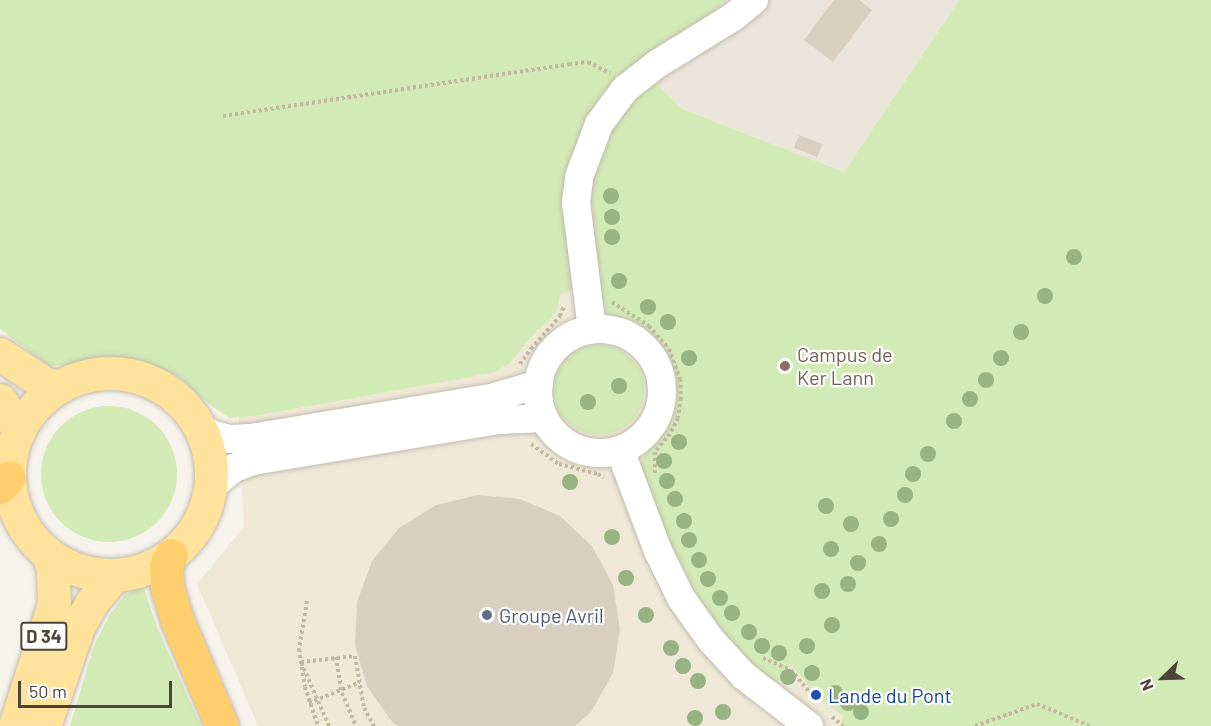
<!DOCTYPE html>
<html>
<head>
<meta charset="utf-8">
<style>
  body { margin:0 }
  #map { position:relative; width:1211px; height:726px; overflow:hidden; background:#f6f3ec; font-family:Barlow,sans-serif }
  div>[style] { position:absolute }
  .residential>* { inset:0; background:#eae5da }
  .education>* { inset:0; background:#efe8d6 }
  .green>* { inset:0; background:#d2eab5 }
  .round { border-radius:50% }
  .building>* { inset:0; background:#d8cfc1; transform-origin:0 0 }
  .path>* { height:4px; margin-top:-2px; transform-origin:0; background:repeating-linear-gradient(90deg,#c4b79f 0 3px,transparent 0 6px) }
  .roads { filter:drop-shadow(0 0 2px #c2bbae) drop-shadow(0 0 2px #c2bbae) }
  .minor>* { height:28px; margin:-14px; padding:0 14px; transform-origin:14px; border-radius:14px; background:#fff }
  .minor>.ring { margin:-14px; padding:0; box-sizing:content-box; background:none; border:28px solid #fff; border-radius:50% }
  .major>* { height:33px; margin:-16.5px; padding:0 16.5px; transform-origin:16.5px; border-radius:16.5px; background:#ffe39c }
  .major>.ring { margin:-16.5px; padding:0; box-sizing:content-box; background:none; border:33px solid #ffe39c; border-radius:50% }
  .highway>* { height:33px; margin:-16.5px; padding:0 16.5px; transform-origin:16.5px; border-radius:16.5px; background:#ffcf6e }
  .trees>* { width:16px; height:16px; margin:-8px; border-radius:50%; background:#97b381 }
  .dots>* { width:16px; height:16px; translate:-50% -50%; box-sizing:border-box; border:3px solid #fff; border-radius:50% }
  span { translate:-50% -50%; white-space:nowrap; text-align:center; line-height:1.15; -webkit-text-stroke:4.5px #fff; paint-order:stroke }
  .shield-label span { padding:2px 4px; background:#fff; border:2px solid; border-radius:4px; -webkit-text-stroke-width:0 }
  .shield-label { font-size:18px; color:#4b4439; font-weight:700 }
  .education-label { font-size:20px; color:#785e54 }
  .left { translate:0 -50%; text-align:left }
  .service-label { font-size:20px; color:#4e5e75 }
  .transit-label { font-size:20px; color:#164399 }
  .north { position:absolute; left:1133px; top:648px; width:60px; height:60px; -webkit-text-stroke:4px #fff; paint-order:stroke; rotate:247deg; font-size:16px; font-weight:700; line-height:24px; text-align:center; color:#4b4439 }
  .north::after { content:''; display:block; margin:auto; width:21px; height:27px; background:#4b4439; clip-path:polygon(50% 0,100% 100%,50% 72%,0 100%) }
  .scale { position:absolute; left:18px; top:681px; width:154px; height:27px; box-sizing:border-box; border:3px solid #4b4439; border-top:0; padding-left:8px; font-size:18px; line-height:21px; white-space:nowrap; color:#4b4439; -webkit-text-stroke:4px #fff; paint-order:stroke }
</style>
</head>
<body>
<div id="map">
  <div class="residential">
    <i style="clip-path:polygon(727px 0,959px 0,844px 172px,682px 109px,636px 64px,697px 24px)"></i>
  </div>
  <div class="education">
    <i style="clip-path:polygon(619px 112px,1211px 726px,258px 726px,197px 584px,244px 527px,237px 386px)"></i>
  </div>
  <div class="green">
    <i style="clip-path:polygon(0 0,727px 0,697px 24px,636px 64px,682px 109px,844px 172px,959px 0,1211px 0,1211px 726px,840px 726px,844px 717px,816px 695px,792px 665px,773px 686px,746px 664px,681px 578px,639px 467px,668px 405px,669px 388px,662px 363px,639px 331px,607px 314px,598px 304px,597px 285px,602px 278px,560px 294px,557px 311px,548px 322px,530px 338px,509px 364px,492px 373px,254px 416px,229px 418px,210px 405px,178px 376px,138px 360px,107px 356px,72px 365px,49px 366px,0 329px)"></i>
    <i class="round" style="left:554px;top:345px;width:90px;height:90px"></i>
    <i class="round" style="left:41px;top:406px;width:136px;height:136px"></i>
    <i style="clip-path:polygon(143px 586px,157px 627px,201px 726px,70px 726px,94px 646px,109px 616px,125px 595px)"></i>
  </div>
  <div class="building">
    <i style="clip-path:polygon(834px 0,859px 0,872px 10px,833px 62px,804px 40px)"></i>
    <i style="left:799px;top:135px;width:25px;height:14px;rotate:21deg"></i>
    <i style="clip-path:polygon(478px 495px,520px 499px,560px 516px,592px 546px,613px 585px,620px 629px,613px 673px,591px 712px,575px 726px,398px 726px,392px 722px,367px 686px,355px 645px,357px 602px,372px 561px,399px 528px,436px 505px)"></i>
  </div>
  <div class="path">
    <i style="left:223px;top:116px;width:350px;rotate:-8.5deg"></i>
    <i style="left:569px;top:64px;width:19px;rotate:-6deg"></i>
    <i style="left:588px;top:62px;width:25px;rotate:27deg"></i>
    <i style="left:612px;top:302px;width:44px;rotate:33deg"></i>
    <i style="left:649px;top:326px;width:30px;rotate:49deg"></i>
    <i style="left:669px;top:349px;width:32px;rotate:70deg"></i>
    <i style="left:680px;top:379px;width:19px;rotate:87deg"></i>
    <i style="left:681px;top:398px;width:20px;rotate:99deg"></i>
    <i style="left:678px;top:418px;width:18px;rotate:117deg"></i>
    <i style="left:670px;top:434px;width:23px;rotate:130deg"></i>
    <i style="left:655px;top:452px;width:21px;rotate:90deg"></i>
    <i style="left:520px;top:364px;width:19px;rotate:-54deg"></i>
    <i style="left:531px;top:349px;width:44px;rotate:-48.7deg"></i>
    <i style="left:560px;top:316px;width:11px;rotate:-68deg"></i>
    <i style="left:531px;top:444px;width:34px;rotate:36deg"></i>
    <i style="left:559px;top:464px;width:40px;rotate:14.4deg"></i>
    <i style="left:598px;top:474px;width:7px;rotate:34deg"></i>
    <i style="left:307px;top:601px;width:49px;rotate:99.5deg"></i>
    <i style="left:299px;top:649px;width:38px;rotate:81deg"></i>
    <i style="left:305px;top:687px;width:41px;rotate:71.6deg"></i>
    <i style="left:336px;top:657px;width:36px;rotate:81deg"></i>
    <i style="left:342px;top:693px;width:36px;rotate:67deg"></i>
    <i style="left:763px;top:658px;width:30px;rotate:23deg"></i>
    <i style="left:791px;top:670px;width:34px;rotate:50deg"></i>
    <i style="left:309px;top:703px;width:55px;rotate:-22.4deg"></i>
    <i style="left:832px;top:717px;width:14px;rotate:39deg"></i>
    <i style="left:329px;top:726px;width:70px;rotate:-113.6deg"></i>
    <i style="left:301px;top:662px;width:54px;rotate:-6.3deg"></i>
    <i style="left:355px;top:656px;width:53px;rotate:80.2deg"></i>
    <i style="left:364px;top:708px;width:21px;rotate:61deg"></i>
    <i style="left:975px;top:726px;width:66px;rotate:-19.5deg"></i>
    <i style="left:1037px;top:704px;width:57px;rotate:22.5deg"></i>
  </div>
  <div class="roads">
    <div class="minor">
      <i style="left:592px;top:329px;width:127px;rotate:-97.2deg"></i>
      <i style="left:576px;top:203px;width:26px;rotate:-83deg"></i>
      <i style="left:579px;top:177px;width:57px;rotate:-69.3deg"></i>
      <i style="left:599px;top:124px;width:44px;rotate:-53.4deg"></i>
      <i style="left:625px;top:89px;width:41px;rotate:-38deg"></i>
      <i style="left:657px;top:64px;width:89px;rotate:-31.7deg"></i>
      <i style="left:733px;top:17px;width:27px;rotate:-39deg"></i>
      <i class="ring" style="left:538px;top:329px;width:96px;height:96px"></i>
      <i style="left:200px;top:427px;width:15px;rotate:32deg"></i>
      <i style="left:213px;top:435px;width:18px;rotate:13deg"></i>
      <i style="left:231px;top:439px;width:20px;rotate:-3deg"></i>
      <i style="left:251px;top:438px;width:247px;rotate:-9.5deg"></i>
      <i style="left:495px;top:397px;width:46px;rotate:-16.5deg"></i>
      <i style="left:620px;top:450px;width:108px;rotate:69.4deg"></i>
      <i style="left:658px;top:551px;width:52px;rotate:63.9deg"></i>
      <i style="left:681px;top:598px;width:52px;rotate:54.5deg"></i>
      <i style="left:711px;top:640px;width:49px;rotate:47.5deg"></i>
      <i style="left:744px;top:676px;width:82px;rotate:37.6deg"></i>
      <i style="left:211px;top:487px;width:30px;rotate:-40deg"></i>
      <i style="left:234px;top:468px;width:20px;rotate:-20deg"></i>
      <i style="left:253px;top:461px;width:249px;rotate:-9.5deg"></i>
      <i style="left:499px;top:420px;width:45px;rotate:-2.5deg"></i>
    </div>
    <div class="major">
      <i style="left:0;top:354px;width:56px;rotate:33.4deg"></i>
      <i style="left:47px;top:385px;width:13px;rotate:4deg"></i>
      <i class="ring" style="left:9px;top:373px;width:169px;height:169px"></i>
      <i style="left:0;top:400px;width:36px;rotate:58deg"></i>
      <i style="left:15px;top:726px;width:128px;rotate:-72.3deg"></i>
      <i style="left:54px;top:604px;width:36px;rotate:-92deg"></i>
      <i style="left:53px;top:568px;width:15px;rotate:-110deg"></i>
      <i style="left:44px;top:726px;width:105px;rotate:-71deg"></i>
      <i style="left:78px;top:627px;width:29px;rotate:-61deg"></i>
      <i style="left:92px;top:602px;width:35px;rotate:-50deg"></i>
    </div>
    <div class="highway">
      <i style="left:0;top:487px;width:13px;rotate:-48deg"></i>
      <i style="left:171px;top:555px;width:12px;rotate:114deg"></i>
      <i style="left:166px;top:566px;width:21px;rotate:87deg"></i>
      <i style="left:167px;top:587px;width:34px;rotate:73deg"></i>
      <i style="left:177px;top:620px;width:115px;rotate:67deg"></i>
    </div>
  </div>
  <div class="trees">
    <i style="left:611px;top:196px"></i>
    <i style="left:612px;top:217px"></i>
    <i style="left:612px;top:237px"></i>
    <i style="left:1074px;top:257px"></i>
    <i style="left:619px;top:281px"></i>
    <i style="left:1045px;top:296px"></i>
    <i style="left:648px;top:307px"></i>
    <i style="left:668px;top:322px"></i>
    <i style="left:1021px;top:332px"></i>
    <i style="left:689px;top:358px"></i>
    <i style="left:1001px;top:358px"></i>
    <i style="left:986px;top:380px"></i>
    <i style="left:619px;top:386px"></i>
    <i style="left:970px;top:399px"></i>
    <i style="left:588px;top:402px"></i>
    <i style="left:954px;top:421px"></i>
    <i style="left:679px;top:442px"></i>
    <i style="left:928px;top:454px"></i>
    <i style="left:664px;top:461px"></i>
    <i style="left:913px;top:474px"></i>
    <i style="left:667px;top:481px"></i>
    <i style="left:570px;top:482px"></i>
    <i style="left:905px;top:495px"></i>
    <i style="left:675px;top:499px"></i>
    <i style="left:826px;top:506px"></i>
    <i style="left:891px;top:519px"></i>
    <i style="left:684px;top:521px"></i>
    <i style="left:851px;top:524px"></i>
    <i style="left:612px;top:537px"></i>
    <i style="left:689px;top:540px"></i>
    <i style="left:879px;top:544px"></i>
    <i style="left:831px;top:549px"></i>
    <i style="left:699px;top:560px"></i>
    <i style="left:858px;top:563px"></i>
    <i style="left:626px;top:578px"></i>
    <i style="left:708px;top:579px"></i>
    <i style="left:848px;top:584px"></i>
    <i style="left:822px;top:591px"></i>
    <i style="left:720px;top:598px"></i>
    <i style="left:732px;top:613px"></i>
    <i style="left:646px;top:615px"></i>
    <i style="left:832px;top:625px"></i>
    <i style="left:749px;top:632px"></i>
    <i style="left:762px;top:646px"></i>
    <i style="left:807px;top:646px"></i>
    <i style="left:671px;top:648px"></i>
    <i style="left:779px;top:653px"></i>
    <i style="left:683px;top:666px"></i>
    <i style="left:812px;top:673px"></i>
    <i style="left:788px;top:677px"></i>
    <i style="left:698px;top:681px"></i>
    <i style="left:835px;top:693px"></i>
    <i style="left:848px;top:703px"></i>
    <i style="left:723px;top:712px"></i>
    <i style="left:861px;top:712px"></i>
    <i style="left:695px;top:718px"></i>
  </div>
  <div class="dots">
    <i style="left:785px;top:366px;background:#8d6e63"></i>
    <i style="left:487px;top:615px;background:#5c6f8a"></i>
    <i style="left:816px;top:695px;background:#1a4fb4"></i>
  </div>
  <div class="shield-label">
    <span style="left:44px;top:636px">D 34</span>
  </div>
  <div class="education-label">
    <span class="left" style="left:797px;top:366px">Campus de<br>Ker Lann</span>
  </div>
  <div class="service-label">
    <span class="left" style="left:499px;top:615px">Groupe Avril</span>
  </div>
  <div class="transit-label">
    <span class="left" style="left:828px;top:695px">Lande du Pont</span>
  </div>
  <div class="north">N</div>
  <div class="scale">50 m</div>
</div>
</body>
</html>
